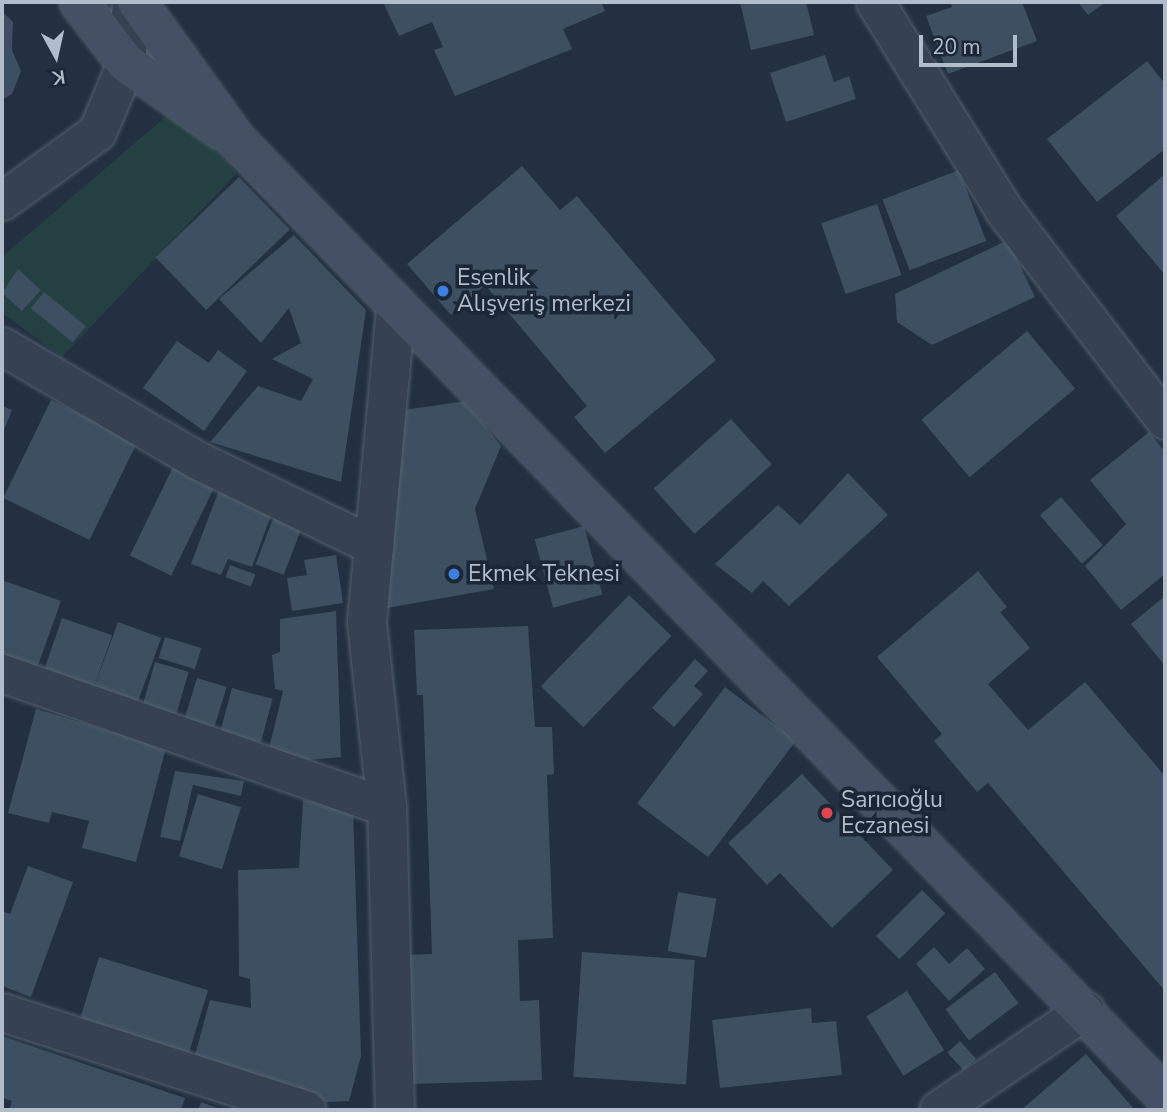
<!DOCTYPE html>
<html>
<head>
<meta charset="utf-8">
<style>
  body { margin:0 }
  #map { position:relative; width:1167px; height:1112px; overflow:hidden; background:#223041; font-family:"Nunito Sans",sans-serif }
  div>[style] { position:absolute }
  .green>* { inset:0; background:#244042 }
  .building>* { inset:0; background:#3d4f61; transform-origin:0 0 }
  .roads { filter:drop-shadow(0 0 2px #54606e) drop-shadow(0 0 2px #54606e) }
  .minor>* { height:37px; margin:-18.5px; padding:0 18.5px; transform-origin:18.5px; border-radius:18.5px; background:#364251 }
  .tertiary>* { height:38px; margin:-19px; padding:0 19px; transform-origin:19px; border-radius:19px; background:#364251 }
  .secondary>* { height:38px; margin:-19px; padding:0 19px; transform-origin:19px; border-radius:19px; background:#445164 }
  .dots>* { width:19px; height:19px; translate:-50% -50%; box-sizing:border-box; border:4px solid #1b2736; border-radius:50% }
  span { translate:-50% -50%; white-space:nowrap; text-align:center; line-height:1.15; -webkit-text-stroke:7px #1b2736; paint-order:stroke }
  .poi-label { font-size:23px; color:#b2bdcb }
  .left { translate:0 -50%; text-align:left }
  .frame { position:absolute; inset:0; border:4px solid #b2bdcb; pointer-events:none }
  .north { position:absolute; left:21px; top:21px; width:70px; height:70px; -webkit-text-stroke:5px #1b2736; paint-order:stroke; rotate:172deg; font-size:19px; font-weight:700; line-height:28px; text-align:center; color:#b2bdcb }
  .north::after { content:''; display:block; margin:auto; width:24px; height:32px; background:#b2bdcb; clip-path:polygon(50% 0,100% 100%,50% 72%,0 100%) }
  .scale { position:absolute; left:919px; top:35px; width:98px; height:32px; box-sizing:border-box; border:4px solid #b2bdcb; border-top:0; padding-left:9px; font-size:21px; line-height:24px; white-space:nowrap; color:#b2bdcb; -webkit-text-stroke:5px #1b2736; paint-order:stroke }
</style>
</head>
<body>
<div id="map">
  <div class="green">
    <i style="clip-path:polygon(178px 106px,237px 173px,62px 357px,2px 313px,2px 257px)"></i>
  </div>
  <div class="building">
    <i style="clip-path:polygon(383px 2px,601px 2px,605px 11px,563px 29px,572px 49px,455px 96px,434px 50px,443px 47px,432px 22px,399px 36px)"></i>
    <i style="clip-path:polygon(740px 2px,806px 2px,814px 35px,751px 50px)"></i>
    <i style="clip-path:polygon(950px 2px,1022px 2px,1037px 41px,948px 74px,926px 16px,952px 7px)"></i>
    <i style="clip-path:polygon(1078px 2px,1106px 2px,1088px 15px)"></i>
    <i style="clip-path:polygon(2px 11px,13px 22px,12px 50px,21px 71px,12px 94px,2px 100px)"></i>
    <i style="clip-path:polygon(825px 55px,834px 82px,849px 76px,856px 99px,786px 122px,770px 73px)"></i>
    <i style="clip-path:polygon(1147px 61px,1165px 84px,1165px 149px,1097px 202px,1047px 139px)"></i>
    <i style="clip-path:polygon(522px 166px,560px 210px,577px 196px,716px 360px,605px 453px,574px 417px,587px 406px,485px 285px,451px 315px,407px 264px)"></i>
    <i style="left:959px;top:170px;width:76px;height:82px;rotate:69deg"></i>
    <i style="clip-path:polygon(1165px 174px,1165px 275px,1116px 216px)"></i>
    <i style="left:239px;top:177px;width:73px;height:116px;rotate:46deg"></i>
    <i style="left:877px;top:204px;width:75px;height:59px;rotate:71deg"></i>
    <i style="clip-path:polygon(294px 235px,366px 310px,341px 482px,210px 442px,258px 386px,301px 401px,313px 379px,272px 359px,301px 343px,289px 308px,261px 343px,219px 299px)"></i>
    <i style="clip-path:polygon(1008px 240px,1035px 297px,932px 345px,897px 322px,895px 294px)"></i>
    <i style="clip-path:polygon(18px 269px,41px 290px,22px 311px,2px 293px)"></i>
    <i style="left:44px;top:292px;width:54px;height:21px;rotate:39deg"></i>
    <i style="left:1027px;top:331px;width:75px;height:138px;rotate:50deg"></i>
    <i style="clip-path:polygon(177px 341px,209px 363px,218px 350px,247px 371px,204px 431px,143px 388px)"></i>
    <i style="left:51px;top:400px;width:96px;height:109px;rotate:26deg"></i>
    <i style="clip-path:polygon(466px 401px,501px 446px,475px 509px,494px 589px,387px 608px,404px 410px)"></i>
    <i style="clip-path:polygon(2px 406px,12px 410px,2px 435px)"></i>
    <i style="left:731px;top:419px;width:61px;height:104px;rotate:48deg"></i>
    <i style="clip-path:polygon(1149px 432px,1165px 452px,1165px 574px,1121px 610px,1085px 566px,1126px 524px,1090px 480px)"></i>
    <i style="left:175px;top:463px;width:46px;height:103px;rotate:26deg"></i>
    <i style="clip-path:polygon(848px 473px,888px 515px,789px 606px,763px 581px,752px 593px,715px 564px,778px 505px,800px 525px)"></i>
    <i style="clip-path:polygon(219px 490px,273px 510px,252px 567px,228px 559px,221px 575px,191px 564px)"></i>
    <i style="left:1061px;top:497px;width:64px;height:28px;rotate:49deg"></i>
    <i style="left:276px;top:511px;width:30px;height:57px;rotate:21deg"></i>
    <i style="left:584px;top:526px;width:71px;height:51px;rotate:75deg"></i>
    <i style="clip-path:polygon(336px 555px,343px 603px,292px 611px,287px 578px,307px 575px,304px 560px)"></i>
    <i style="left:230px;top:565px;width:27px;height:13px;rotate:20deg"></i>
    <i style="clip-path:polygon(978px 571px,1007px 607px,1000px 612px,1030px 648px,988px 684px,1028px 730px,1085px 682px,1165px 776px,1165px 991px,988px 783px,977px 792px,934px 741px,942px 734px,877px 657px)"></i>
    <i style="clip-path:polygon(2px 580px,61px 601px,35px 674px,2px 662px)"></i>
    <i style="left:629px;top:595px;width:59px;height:127px;rotate:44deg"></i>
    <i style="clip-path:polygon(1165px 596px,1165px 666px,1131px 624px)"></i>
    <i style="clip-path:polygon(336px 611px,341px 757px,308px 760px,269px 748px,283px 691px,275px 689px,272px 655px,280px 652px,280px 619px)"></i>
    <i style="left:62px;top:618px;width:53px;height:65px;rotate:19deg"></i>
    <i style="left:118px;top:622px;width:46px;height:73px;rotate:20deg"></i>
    <i style="clip-path:polygon(528px 626px,535px 727px,552px 727px,554px 774px,547px 775px,553px 938px,518px 940px,520px 1001px,539px 1000px,542px 1080px,411px 1084px,406px 955px,432px 954px,423px 695px,417px 695px,414px 630px)"></i>
    <i style="left:165px;top:637px;width:38px;height:22px;rotate:17deg"></i>
    <i style="clip-path:polygon(695px 659px,708px 671px,694px 686px,703px 694px,674px 727px,652px 708px)"></i>
    <i style="left:155px;top:662px;width:35px;height:48px;rotate:16deg"></i>
    <i style="left:197px;top:678px;width:31px;height:49px;rotate:17deg"></i>
    <i style="left:725px;top:687px;width:89px;height:146px;rotate:37deg"></i>
    <i style="left:232px;top:688px;width:42px;height:45px;rotate:15deg"></i>
    <i style="clip-path:polygon(36px 709px,166px 748px,136px 862px,82px 848px,89px 821px,52px 812px,49px 823px,8px 813px)"></i>
    <i style="clip-path:polygon(175px 771px,244px 781px,241px 796px,193px 785px,180px 841px,160px 837px)"></i>
    <i style="clip-path:polygon(802px 774px,893px 870px,832px 928px,780px 873px,767px 885px,728px 843px)"></i>
    <i style="left:198px;top:794px;width:45px;height:65px;rotate:17deg"></i>
    <i style="clip-path:polygon(303px 800px,353px 809px,361px 1056px,349px 1101px,327px 1102px,192px 1066px,210px 1000px,251px 1008px,250px 979px,239px 976px,238px 870px,299px 868px)"></i>
    <i style="clip-path:polygon(28px 866px,73px 882px,31px 997px,2px 986px,2px 911px,10px 914px)"></i>
    <i style="left:922px;top:890px;width:33px;height:65px;rotate:45deg"></i>
    <i style="left:678px;top:892px;width:39px;height:60px;rotate:10deg"></i>
    <i style="clip-path:polygon(934px 947px,949px 964px,967px 948px,985px 969px,949px 1001px,916px 964px)"></i>
    <i style="left:582px;top:952px;width:113px;height:125px;rotate:4deg"></i>
    <i style="left:99px;top:957px;width:114px;height:67px;rotate:17deg"></i>
    <i style="left:995px;top:972px;width:39px;height:62px;rotate:53deg"></i>
    <i style="left:907px;top:991px;width:70px;height:48px;rotate:58deg"></i>
    <i style="clip-path:polygon(811px 1008px,812px 1023px,836px 1021px,842px 1075px,720px 1088px,712px 1020px)"></i>
    <i style="clip-path:polygon(2px 1036px,185px 1098px,181px 1110px,9px 1110px,12px 1101px,2px 1098px)"></i>
    <i style="left:960px;top:1041px;width:24px;height:17px;rotate:48deg"></i>
    <i style="clip-path:polygon(1086px 1054px,1135px 1110px,1021px 1110px)"></i>
    <i style="clip-path:polygon(201px 1102px,223px 1110px,198px 1110px)"></i>
  </div>
  <div class="roads">
    <div class="minor">
      <i style="left:875px;top:2px;width:248px;rotate:58.2deg"></i>
      <i style="left:1006px;top:213px;width:261px;rotate:52.5deg"></i>
      <i style="left:2px;top:201px;width:117px;rotate:-36deg"></i>
      <i style="left:97px;top:132px;width:75px;rotate:-67.2deg"></i>
      <i style="left:126px;top:63px;width:61px;rotate:-85.3deg"></i>
      <i style="left:2px;top:346px;width:228px;rotate:30.3deg"></i>
      <i style="left:199px;top:461px;width:195px;rotate:25.9deg"></i>
      <i style="left:2px;top:673px;width:408px;rotate:19.2deg"></i>
      <i style="left:2px;top:1012px;width:320px;rotate:17.8deg"></i>
      <i style="left:938px;top:1110px;width:178px;rotate:-34.2deg"></i>
    </div>
    <div class="tertiary">
      <i style="left:395px;top:1110px;width:303px;rotate:-91.5deg"></i>
      <i style="left:387px;top:807px;width:186px;rotate:-96.2deg"></i>
      <i style="left:367px;top:622px;width:316px;rotate:-84.7deg"></i>
    </div>
    <div class="secondary">
      <i style="left:79px;top:2px;width:77px;rotate:52.4deg"></i>
      <i style="left:126px;top:63px;width:118px;rotate:35deg"></i>
      <i style="left:137px;top:2px;width:170px;rotate:54.3deg"></i>
      <i style="left:236px;top:140px;width:1333px;rotate:45.82deg"></i>
    </div>
  </div>
  <div class="dots">
    <i style="left:443px;top:291px;background:#3f7fe0"></i>
    <i style="left:454px;top:574px;background:#3f7fe0"></i>
    <i style="left:827px;top:813px;background:#e0444e"></i>
  </div>
  <div class="poi-label">
    <span class="left" style="left:457px;top:291px">Esenlik<br>Alışveriş merkezi</span>
    <span class="left" style="left:468px;top:574px">Ekmek Teknesi</span>
    <span class="left" style="left:841px;top:813px">Sarıcıoğlu<br>Eczanesi</span>
  </div>
  <div class="frame"></div>
  <div class="north">K</div>
  <div class="scale">20 m</div>
</div>
</body>
</html>
